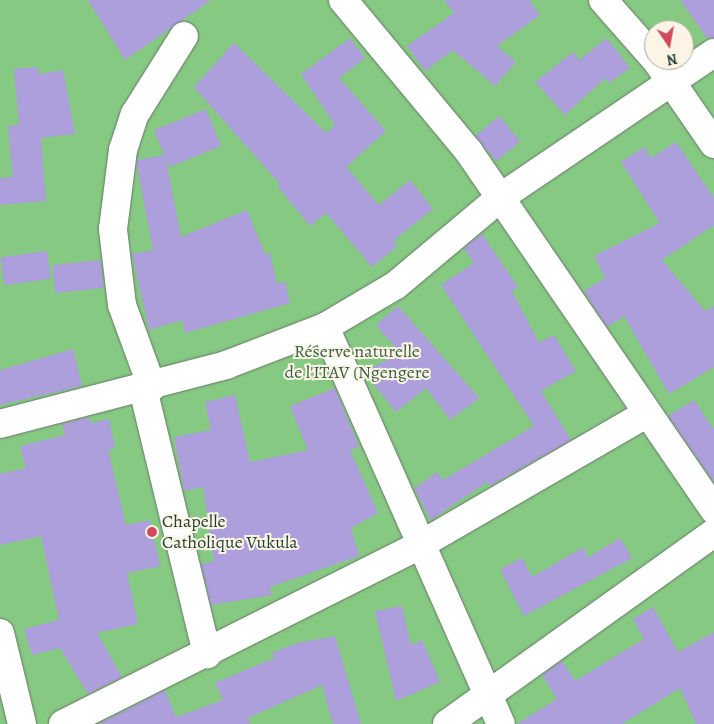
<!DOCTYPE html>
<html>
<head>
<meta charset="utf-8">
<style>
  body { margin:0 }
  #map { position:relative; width:714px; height:724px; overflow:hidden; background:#f0e6c9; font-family:Alegreya,serif }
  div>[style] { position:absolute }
  .green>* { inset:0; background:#86c983 }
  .building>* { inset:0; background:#ad9edc; transform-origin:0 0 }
  .roads { filter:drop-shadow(0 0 1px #687868) drop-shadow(0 0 1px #687868) }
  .street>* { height:28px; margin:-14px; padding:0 14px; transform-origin:14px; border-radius:14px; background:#fff }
  .dots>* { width:14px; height:14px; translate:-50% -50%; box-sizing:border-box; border:2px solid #fcf5e5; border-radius:50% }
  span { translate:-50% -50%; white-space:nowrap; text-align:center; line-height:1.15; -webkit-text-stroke:4px #fcf5e5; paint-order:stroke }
  .park-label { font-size:18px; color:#396048 }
  .poi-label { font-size:18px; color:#1f3d34 }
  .left { translate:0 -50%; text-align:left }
  .north { position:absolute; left:644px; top:20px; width:50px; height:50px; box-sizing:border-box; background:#fcf5e5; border:1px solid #a4ab9e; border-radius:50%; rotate:168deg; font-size:14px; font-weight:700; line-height:20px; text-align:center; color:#1f3d34 }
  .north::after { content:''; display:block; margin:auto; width:18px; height:22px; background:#d1495b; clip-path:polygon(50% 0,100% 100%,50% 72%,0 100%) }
</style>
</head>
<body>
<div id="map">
  <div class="green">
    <i style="clip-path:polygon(evenodd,0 0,714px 0,714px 724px,0 724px,0 0,654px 30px,684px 30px,684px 60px,654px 60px,654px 30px)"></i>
  </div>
  <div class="building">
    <i style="clip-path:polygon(88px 0,211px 0,125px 60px)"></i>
    <i style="clip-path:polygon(444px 0,529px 0,540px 15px,497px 46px,516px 62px,495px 86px,453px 50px,425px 71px,407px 46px,454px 13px)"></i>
    <i style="clip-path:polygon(680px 0,714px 0,714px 38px,708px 39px)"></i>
    <i style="clip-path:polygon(350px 38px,365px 58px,339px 78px,386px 131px,346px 167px,379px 205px,410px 180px,433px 209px,393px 241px,397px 246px,372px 267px,326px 213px,310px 226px,277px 186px,280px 184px,194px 87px,234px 43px,326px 133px,335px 125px,301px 74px)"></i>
    <i style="clip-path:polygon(607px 38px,630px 68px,609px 83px,605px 78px,565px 115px,535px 82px,573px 52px,579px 60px)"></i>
    <i style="clip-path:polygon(38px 67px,39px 74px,63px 70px,75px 134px,41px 138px,46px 201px,0 205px,0 178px,13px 177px,8px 126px,19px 125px,14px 69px)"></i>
    <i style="left:206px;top:109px;width:40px;height:56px;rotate:68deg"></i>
    <i style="left:499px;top:116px;width:33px;height:31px;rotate:50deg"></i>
    <i style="clip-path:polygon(676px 142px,714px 198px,714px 225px,662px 260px,705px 311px,714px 306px,714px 367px,669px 394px,624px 316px,607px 327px,584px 291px,605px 278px,594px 256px,660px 223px,621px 162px,644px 147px,651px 158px)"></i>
    <i style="clip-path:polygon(165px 155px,181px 237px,247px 210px,265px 254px,270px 253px,277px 284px,285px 281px,290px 303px,185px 333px,182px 320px,149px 330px,132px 254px,153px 250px,137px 166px,137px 160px)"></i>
    <i style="clip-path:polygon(482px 234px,518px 287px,512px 291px,539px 343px,554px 335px,576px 371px,541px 391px,571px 440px,490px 486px,487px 482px,431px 520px,414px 489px,437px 472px,443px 480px,534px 426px,441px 285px,474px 263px,464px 248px)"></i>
    <i style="left:47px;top:251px;width:28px;height:47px;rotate:82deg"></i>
    <i style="left:101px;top:260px;width:28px;height:49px;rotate:84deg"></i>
    <i style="clip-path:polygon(398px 306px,479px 398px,450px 420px,426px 388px,396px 412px,364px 372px,400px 353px,376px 325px)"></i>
    <i style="clip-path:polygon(73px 349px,82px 386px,0 405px,0 370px)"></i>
    <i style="clip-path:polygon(335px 388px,359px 447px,350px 450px,378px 513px,351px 528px,359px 556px,270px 587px,272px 595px,211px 605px,201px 564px,214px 561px,203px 487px,184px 491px,174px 437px,211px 430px,205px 402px,235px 395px,250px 462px,308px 450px,290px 406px)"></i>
    <i style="clip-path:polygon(694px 400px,714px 430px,714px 482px,668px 416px)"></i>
    <i style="clip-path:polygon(89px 417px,90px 423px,109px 419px,115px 448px,108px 450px,126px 525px,150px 520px,160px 566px,127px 573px,138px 624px,97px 633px,122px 677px,88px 694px,60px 648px,32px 655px,24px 629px,59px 620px,41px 536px,0 545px,0 474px,26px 468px,20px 446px,65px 435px,62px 424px)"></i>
    <i style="clip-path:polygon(620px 538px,632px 558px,524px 616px,500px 569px,522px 558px,532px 577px,584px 547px,587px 558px)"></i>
    <i style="clip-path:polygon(402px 606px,411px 645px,422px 640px,440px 682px,396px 701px,375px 611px)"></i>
    <i style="clip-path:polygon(653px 607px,678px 652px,714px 632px,714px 724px,696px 724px,680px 688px,622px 724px,517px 724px,557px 699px,542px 675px,562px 661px,575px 681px,644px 639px,633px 619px)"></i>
    <i style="clip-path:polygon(335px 636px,361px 724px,333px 724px,322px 685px,248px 718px,250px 724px,98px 724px,165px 690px,176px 717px,223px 700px,215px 683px,274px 658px,272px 653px,297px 643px)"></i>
  </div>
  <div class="roads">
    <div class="street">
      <i style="left:343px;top:0;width:197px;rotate:50.3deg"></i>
      <i style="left:469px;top:152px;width:434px;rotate:55.6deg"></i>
      <i style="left:603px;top:0;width:77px;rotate:48.7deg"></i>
      <i style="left:656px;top:60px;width:102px;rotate:55.4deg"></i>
      <i style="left:325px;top:327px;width:434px;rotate:66.1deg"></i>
      <i style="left:152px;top:387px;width:87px;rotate:-110.1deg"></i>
      <i style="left:122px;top:305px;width:77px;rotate:-96.8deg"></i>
      <i style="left:113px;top:229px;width:80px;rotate:-82.8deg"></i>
      <i style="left:123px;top:150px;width:38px;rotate:-72deg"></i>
      <i style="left:135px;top:114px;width:92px;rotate:-57.9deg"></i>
      <i style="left:143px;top:389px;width:273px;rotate:76.4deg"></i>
      <i style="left:0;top:424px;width:234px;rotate:-14.6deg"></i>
      <i style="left:226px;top:365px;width:106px;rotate:-21deg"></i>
      <i style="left:325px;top:327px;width:82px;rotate:-30.6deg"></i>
      <i style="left:396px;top:285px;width:137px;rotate:-40deg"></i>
      <i style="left:501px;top:197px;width:257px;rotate:-34.1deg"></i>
      <i style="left:0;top:633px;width:94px;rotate:76.4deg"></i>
      <i style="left:63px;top:724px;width:399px;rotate:-26.6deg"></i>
      <i style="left:420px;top:545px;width:263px;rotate:-30.1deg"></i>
      <i style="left:447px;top:724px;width:328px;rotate:-35.6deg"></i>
    </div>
  </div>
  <div class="dots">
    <i style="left:152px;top:532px;background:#d1495b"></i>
  </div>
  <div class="park-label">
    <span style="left:357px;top:362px">Réserve naturelle<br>de l'ITAV (Ngengere</span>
  </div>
  <div class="poi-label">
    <span class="left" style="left:162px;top:532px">Chapelle<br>Catholique Vukula</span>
  </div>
  <div class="north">N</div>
</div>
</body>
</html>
